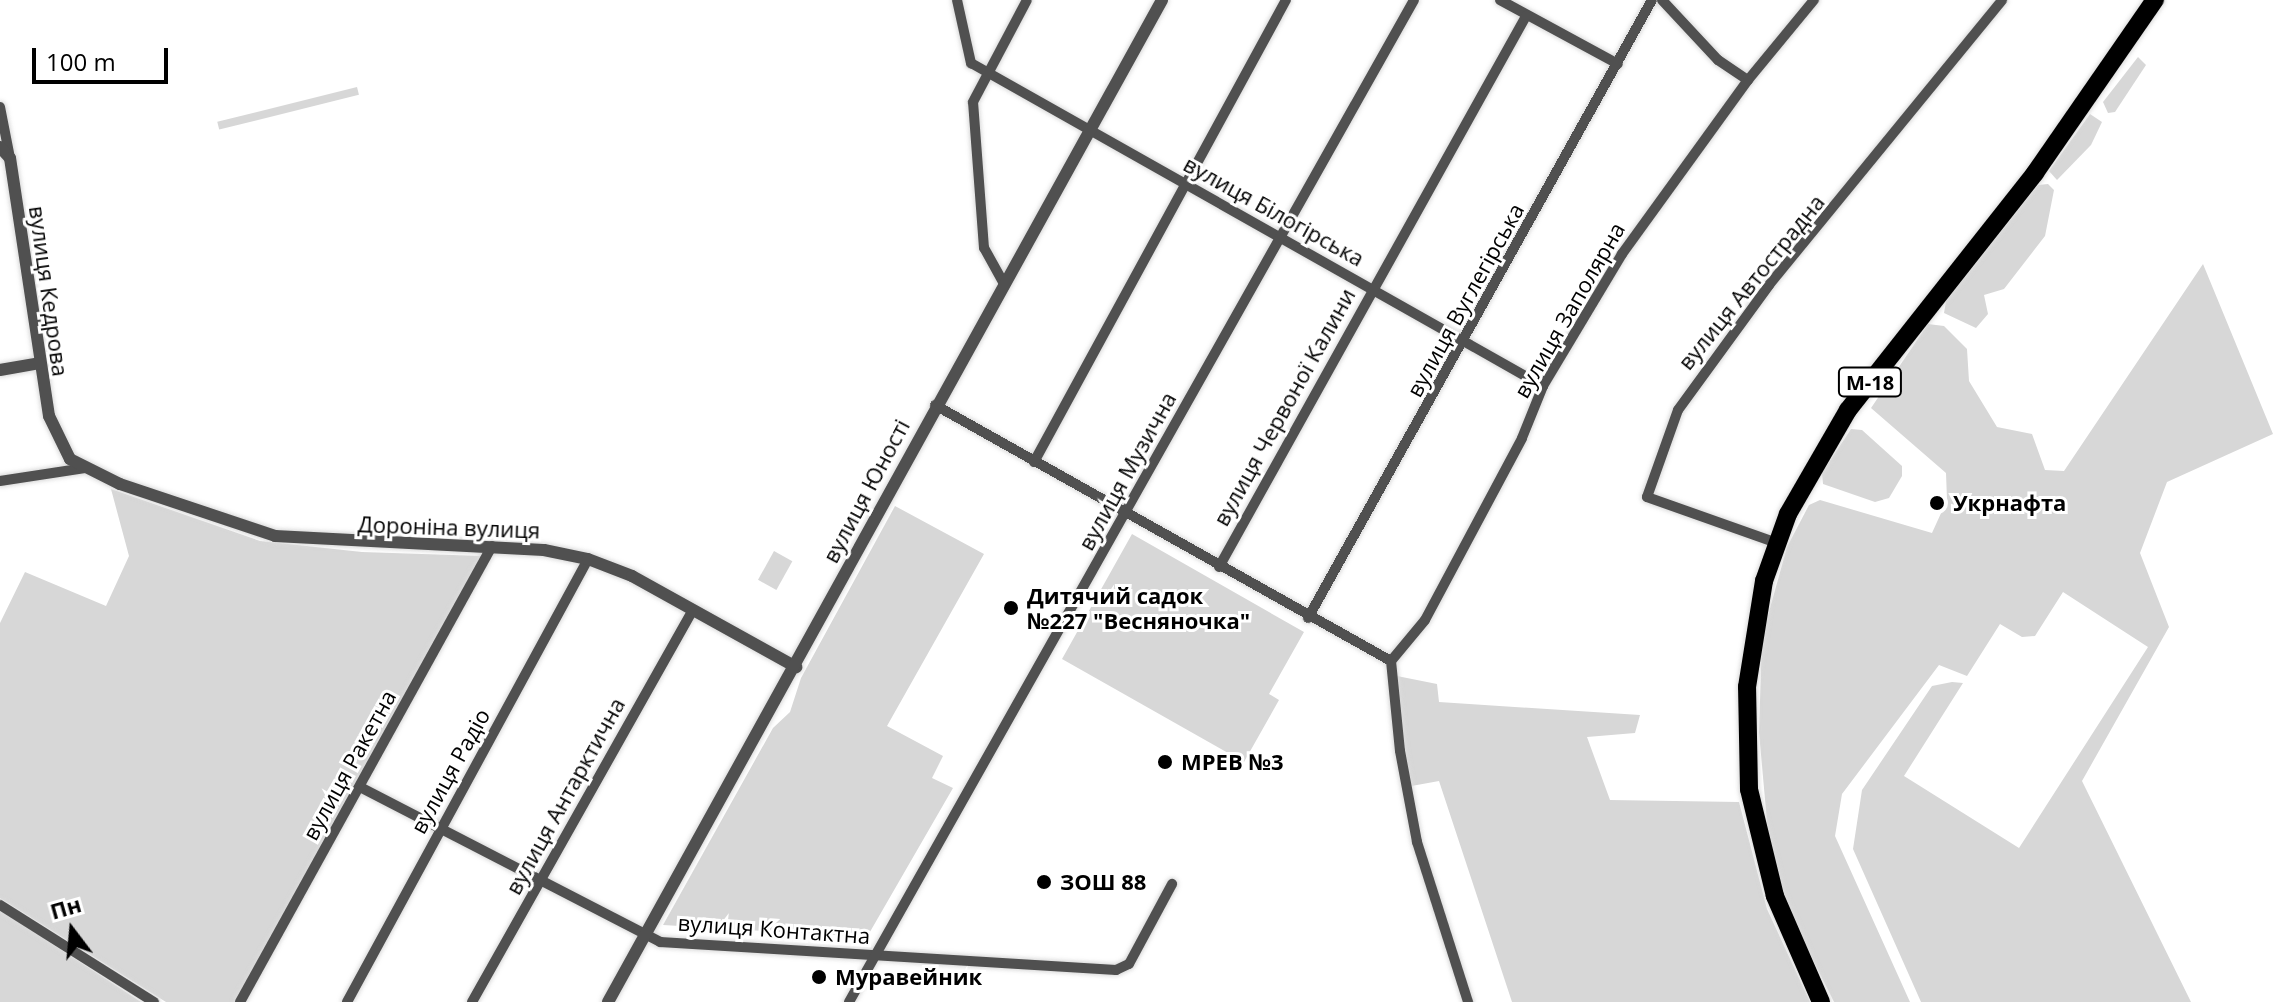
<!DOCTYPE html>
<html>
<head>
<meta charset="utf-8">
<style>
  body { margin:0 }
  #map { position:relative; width:2273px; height:1002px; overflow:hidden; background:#fff; font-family:"Open Sans",sans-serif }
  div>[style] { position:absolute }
  .green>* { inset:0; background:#d7d7d7; transform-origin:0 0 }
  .roads { filter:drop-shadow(0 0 2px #dbdbdb) drop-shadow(0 0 2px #dbdbdb) }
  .minor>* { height:10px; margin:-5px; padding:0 5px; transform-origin:5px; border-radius:5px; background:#505050 }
  .tertiary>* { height:12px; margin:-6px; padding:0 6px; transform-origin:6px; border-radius:6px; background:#505050 }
  .trunk>* { height:18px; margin:-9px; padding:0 9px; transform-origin:9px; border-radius:9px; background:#000 }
  .dots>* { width:22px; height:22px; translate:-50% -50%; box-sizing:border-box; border:4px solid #fff; border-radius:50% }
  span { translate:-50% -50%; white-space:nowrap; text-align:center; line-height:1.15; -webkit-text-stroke:6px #fff; paint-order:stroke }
  .shield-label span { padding:2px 6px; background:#fff; border:2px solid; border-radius:6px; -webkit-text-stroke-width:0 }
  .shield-label { font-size:20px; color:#000; font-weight:700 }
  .street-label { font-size:22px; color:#000 }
  .poi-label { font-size:22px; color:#000; font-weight:700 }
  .left { translate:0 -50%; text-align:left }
  .north { position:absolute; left:32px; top:890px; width:80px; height:80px; -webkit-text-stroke:6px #fff; paint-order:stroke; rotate:344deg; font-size:22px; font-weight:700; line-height:32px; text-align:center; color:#000 }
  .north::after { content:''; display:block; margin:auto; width:28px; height:36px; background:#000; clip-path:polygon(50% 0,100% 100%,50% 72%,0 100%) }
  .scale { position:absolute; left:32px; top:48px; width:136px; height:36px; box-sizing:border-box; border:4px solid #000; border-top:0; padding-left:10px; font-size:24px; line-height:28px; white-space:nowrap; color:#000; -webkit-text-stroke:6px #fff; paint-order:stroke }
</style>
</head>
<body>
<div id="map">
  <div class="green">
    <i style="clip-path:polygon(2138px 57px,2146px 65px,2115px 112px,2108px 113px,2103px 102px)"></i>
    <i style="left:357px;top:87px;width:8px;height:144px;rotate:76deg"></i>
    <i style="clip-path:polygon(2090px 114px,2102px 122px,2091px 145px,2057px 180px,2049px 171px)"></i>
    <i style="clip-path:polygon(2048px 184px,2054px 190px,2045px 236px,2004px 289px,1984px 295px,1988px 314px,1976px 328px,1944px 313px,1946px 301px,2038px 185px)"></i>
    <i style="clip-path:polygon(2203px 264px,2273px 434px,2167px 482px,2140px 553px,2169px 627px,2082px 781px,2191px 1002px,1921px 1002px,1853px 849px,1862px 790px,1932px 686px,1952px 682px,1963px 683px,1904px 776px,2019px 848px,2148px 647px,2063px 592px,2035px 636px,2022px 637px,2000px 624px,1967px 676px,1939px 665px,1842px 794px,1835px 836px,1910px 1002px,1834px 1002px,1785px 904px,1768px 833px,1759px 732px,1762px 637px,1787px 547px,1809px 505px,1820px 500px,1932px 533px,1947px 500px,1946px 473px,1871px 408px,1928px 324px,1944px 326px,1967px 349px,1969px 381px,1997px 427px,2032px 434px,2045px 470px,2064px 471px)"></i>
    <i style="clip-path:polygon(1851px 429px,1862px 430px,1902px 466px,1902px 476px,1889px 498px,1875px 502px,1823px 484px,1822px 473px)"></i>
    <i style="clip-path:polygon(111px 489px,260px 541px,362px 552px,482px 556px,236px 1002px,166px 1002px,0 898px,0 623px,25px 572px,106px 606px,129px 556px)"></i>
    <i style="clip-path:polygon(895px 506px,984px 554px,887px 726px,943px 756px,932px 778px,953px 788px,867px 937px,663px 925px,773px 728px,790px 712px,801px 678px)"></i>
    <i style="clip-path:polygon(1132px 534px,1304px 632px,1269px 694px,1279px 700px,1244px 762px,1062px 659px)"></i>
    <i style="left:774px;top:551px;width:21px;height:33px;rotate:29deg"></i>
    <i style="clip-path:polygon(1392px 675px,1437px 684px,1439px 702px,1640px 715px,1635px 733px,1587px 737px,1610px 800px,1739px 802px,1767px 909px,1810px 1002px,1512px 1002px,1439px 781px,1406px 787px)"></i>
    <i style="clip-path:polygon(0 910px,141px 1002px,0 1002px)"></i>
  </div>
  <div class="roads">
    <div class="minor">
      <i style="left:957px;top:0;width:65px;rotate:77.5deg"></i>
      <i style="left:971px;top:63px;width:657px;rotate:29.45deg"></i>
      <i style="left:1500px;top:0;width:134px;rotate:28.5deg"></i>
      <i style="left:1662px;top:0;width:82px;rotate:47deg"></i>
      <i style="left:1718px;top:60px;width:36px;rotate:34deg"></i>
      <i style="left:0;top:107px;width:52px;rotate:78.9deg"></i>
      <i style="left:1003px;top:282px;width:39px;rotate:-119deg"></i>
      <i style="left:984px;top:248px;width:146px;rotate:-94.3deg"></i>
      <i style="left:973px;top:102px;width:115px;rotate:-62.1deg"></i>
      <i style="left:935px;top:405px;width:523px;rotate:29.31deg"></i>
      <i style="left:1034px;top:462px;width:526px;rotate:-61.39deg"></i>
      <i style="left:0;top:481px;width:86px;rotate:-8.7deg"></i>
      <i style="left:1777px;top:543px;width:138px;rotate:-160.5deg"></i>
      <i style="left:1647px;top:497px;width:92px;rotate:-70.4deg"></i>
      <i style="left:1678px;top:410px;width:155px;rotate:-53.9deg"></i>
      <i style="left:1769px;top:285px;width:368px;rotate:-50.7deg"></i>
      <i style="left:1219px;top:567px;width:631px;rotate:-60.87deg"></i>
      <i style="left:1308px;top:618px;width:707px;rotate:-60.9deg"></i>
      <i style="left:1391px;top:661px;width:53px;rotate:-50.3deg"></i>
      <i style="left:1425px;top:620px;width:206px;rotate:-61.9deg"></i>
      <i style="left:1522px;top:438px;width:56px;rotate:-68deg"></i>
      <i style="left:1543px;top:386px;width:154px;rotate:-59.1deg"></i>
      <i style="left:1622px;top:254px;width:215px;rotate:-54.1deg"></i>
      <i style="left:1748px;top:80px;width:104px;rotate:-50.5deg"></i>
      <i style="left:1391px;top:661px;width:90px;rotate:84.3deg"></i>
      <i style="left:1400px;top:751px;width:93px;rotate:79.4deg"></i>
      <i style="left:1417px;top:842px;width:168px;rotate:72.3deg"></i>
      <i style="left:360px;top:787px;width:338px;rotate:27.3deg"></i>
      <i style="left:660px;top:942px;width:457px;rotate:3.5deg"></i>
      <i style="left:1116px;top:970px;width:14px;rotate:-25deg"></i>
      <i style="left:1129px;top:964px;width:91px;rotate:-61.7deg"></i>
      <i style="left:0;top:905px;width:182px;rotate:32.2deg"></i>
      <i style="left:240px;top:1002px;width:521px;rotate:-61.07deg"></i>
      <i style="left:347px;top:1002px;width:504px;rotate:-61.45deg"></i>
      <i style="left:472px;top:1002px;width:449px;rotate:-60.6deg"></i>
      <i style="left:849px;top:1002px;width:1150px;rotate:-60.58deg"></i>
    </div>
    <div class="tertiary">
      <i style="left:0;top:147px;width:15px;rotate:48deg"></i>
      <i style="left:10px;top:158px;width:261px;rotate:81.4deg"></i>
      <i style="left:49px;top:416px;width:48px;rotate:64deg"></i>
      <i style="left:70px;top:459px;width:56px;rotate:26.6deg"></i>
      <i style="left:120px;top:484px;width:163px;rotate:18.5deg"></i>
      <i style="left:275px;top:536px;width:269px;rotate:3deg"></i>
      <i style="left:544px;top:550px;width:45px;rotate:11.6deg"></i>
      <i style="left:588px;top:559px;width:47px;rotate:21.1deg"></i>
      <i style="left:632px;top:576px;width:188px;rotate:29deg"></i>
      <i style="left:0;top:370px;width:40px;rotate:-10deg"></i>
      <i style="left:608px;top:1002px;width:1145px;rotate:-61.06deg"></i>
    </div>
    <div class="trunk">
      <i style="left:1821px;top:1002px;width:116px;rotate:-113.5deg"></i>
      <i style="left:1775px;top:896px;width:110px;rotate:-103.7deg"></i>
      <i style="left:1749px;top:789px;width:102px;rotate:-91.1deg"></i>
      <i style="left:1747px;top:687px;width:107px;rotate:-80.9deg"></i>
      <i style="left:1764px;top:581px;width:71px;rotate:-70.3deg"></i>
      <i style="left:1788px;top:514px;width:120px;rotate:-60deg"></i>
      <i style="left:1848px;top:410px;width:302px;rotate:-51.7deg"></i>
      <i style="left:2035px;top:173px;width:211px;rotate:-55.3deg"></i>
    </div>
  </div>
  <div class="dots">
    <i style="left:1937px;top:503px;background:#000"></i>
    <i style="left:1011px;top:608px;background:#000"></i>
    <i style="left:1165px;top:762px;background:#000"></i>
    <i style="left:1044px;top:882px;background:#000"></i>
    <i style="left:819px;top:977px;background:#000"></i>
  </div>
  <div class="shield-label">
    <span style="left:1870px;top:382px">М-18</span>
  </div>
  <div class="street-label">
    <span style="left:1274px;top:211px;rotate:29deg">вулиця Білогірська</span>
    <span style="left:1751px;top:282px;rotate:-51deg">вулиця Автострадна</span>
    <span style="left:49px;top:291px;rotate:82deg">вулиця Кедрова</span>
    <span style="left:1465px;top:300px;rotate:-61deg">вулиця Вуглегірська</span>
    <span style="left:1569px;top:310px;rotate:-60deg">вулиця Заполярна</span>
    <span style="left:1284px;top:407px;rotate:-61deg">вулиця Червоної Калини</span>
    <span style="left:1127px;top:471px;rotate:-61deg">вулиця Музична</span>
    <span style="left:866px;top:491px;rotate:-62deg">вулиця Юності</span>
    <span style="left:449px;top:527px;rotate:2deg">Дороніна вулиця</span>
    <span style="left:349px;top:765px;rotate:-61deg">вулиця Ракетна</span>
    <span style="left:450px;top:771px;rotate:-61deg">вулиця Радіо</span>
    <span style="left:565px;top:796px;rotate:-61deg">вулиця Антарктична</span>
    <span style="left:774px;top:929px;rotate:4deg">вулиця Контактна</span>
  </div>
  <div class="poi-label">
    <span class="left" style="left:1953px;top:503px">Укрнафта</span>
    <span class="left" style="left:1027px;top:608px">Дитячий садок<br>№227 "Весняночка"</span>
    <span class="left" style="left:1181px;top:762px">МРЕВ №3</span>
    <span class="left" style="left:1060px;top:882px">ЗОШ 88</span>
    <span class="left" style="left:835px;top:977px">Муравейник</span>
  </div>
  <div class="north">Пн</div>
  <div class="scale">100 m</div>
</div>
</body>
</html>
